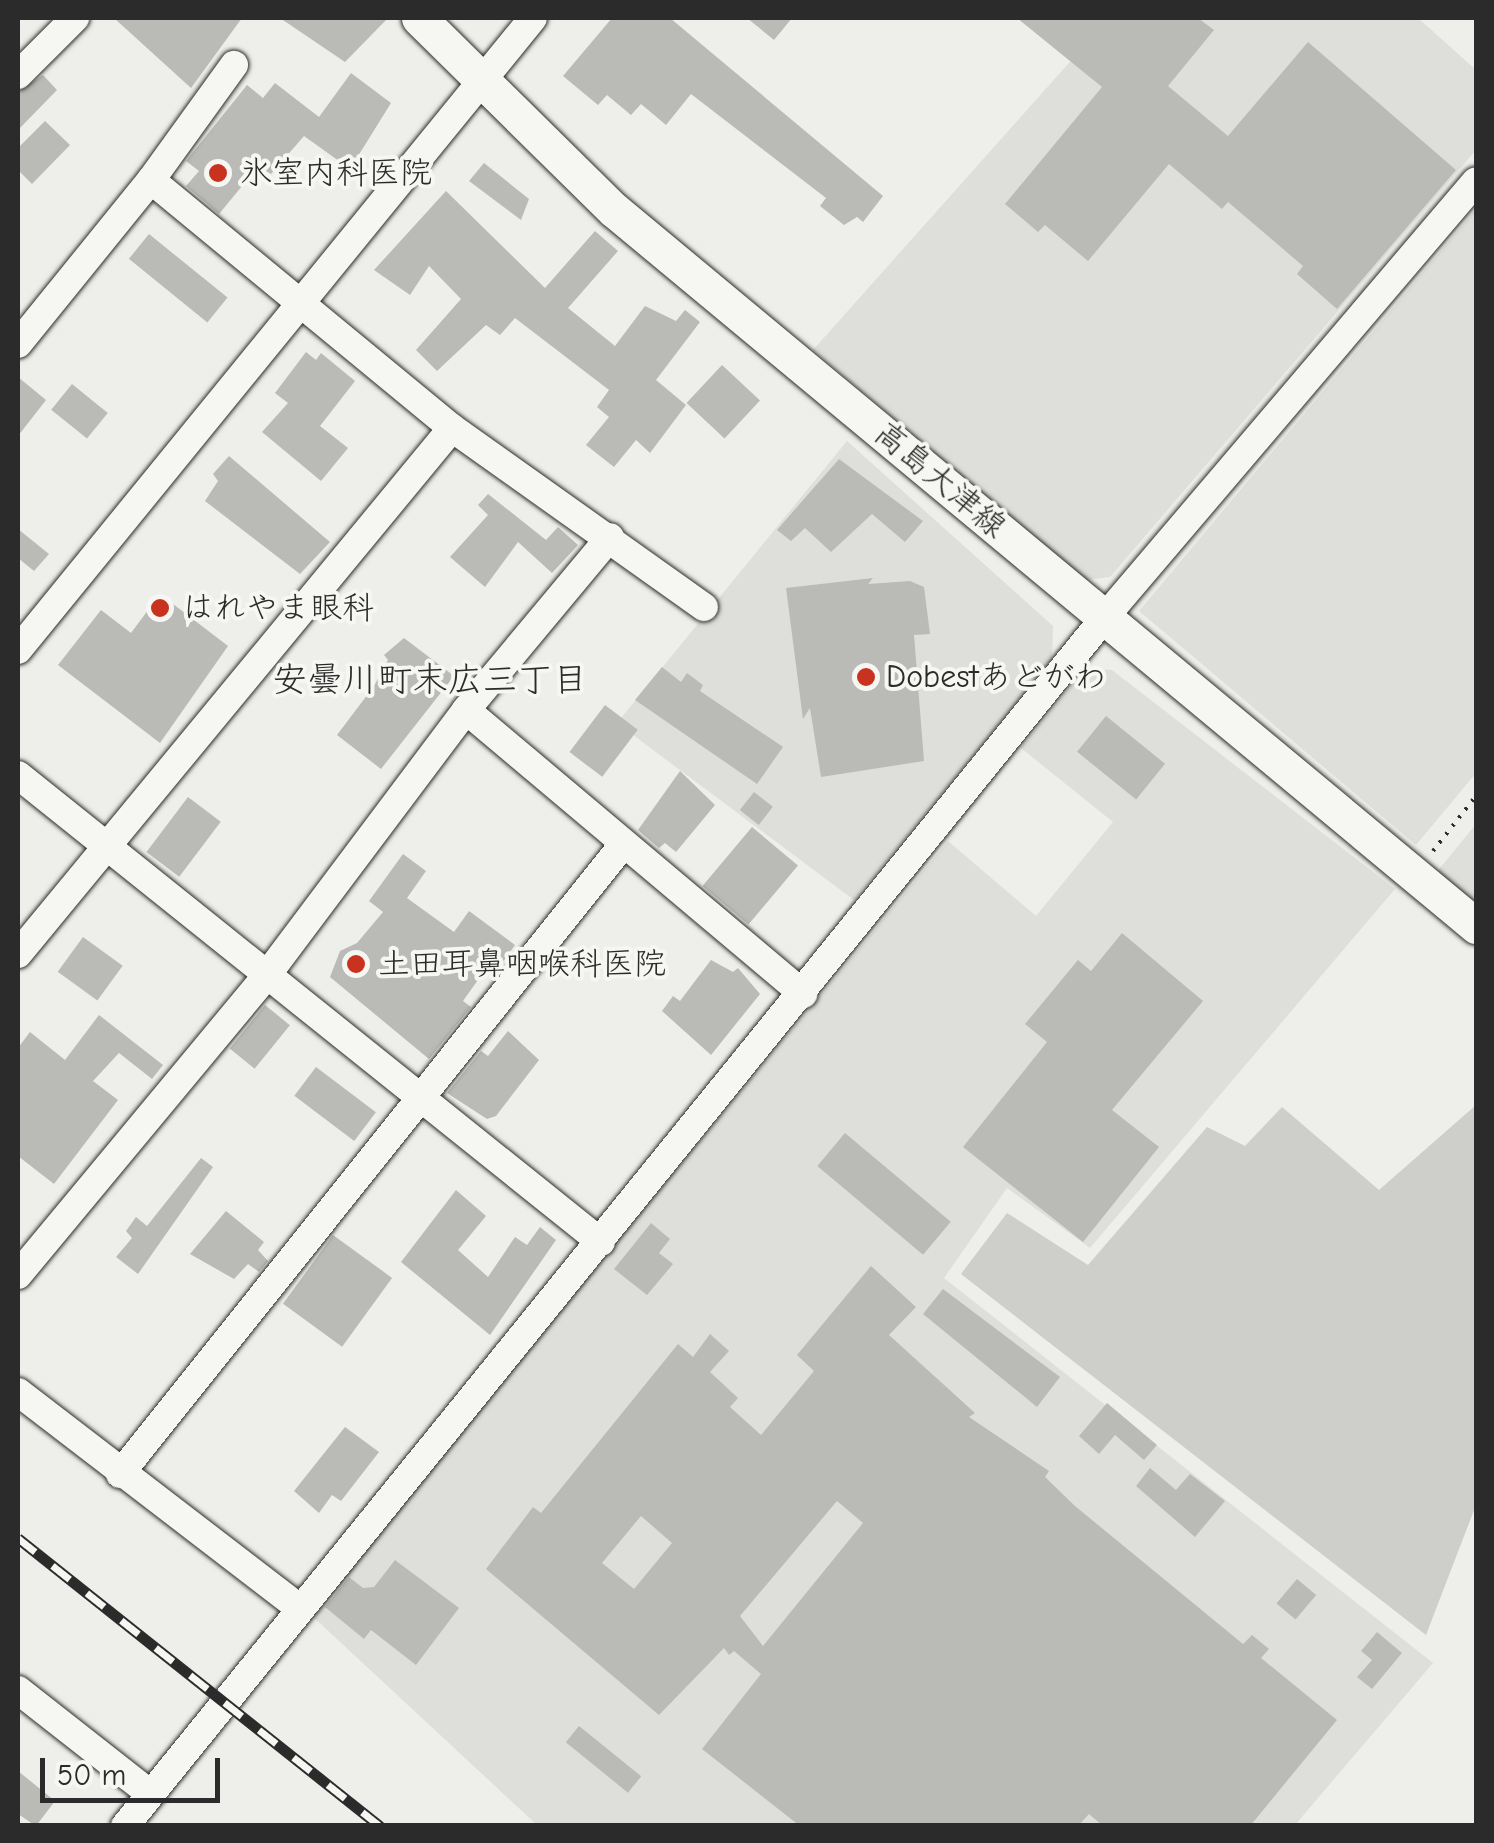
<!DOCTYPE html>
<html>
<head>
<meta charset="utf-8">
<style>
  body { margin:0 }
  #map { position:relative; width:1494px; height:1843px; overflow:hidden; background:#eeeeea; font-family:"Comic Neue","Klee One",sans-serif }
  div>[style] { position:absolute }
  .built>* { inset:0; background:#dededb }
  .green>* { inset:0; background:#cececa }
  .building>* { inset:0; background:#babab7; transform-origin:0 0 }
  .path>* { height:4px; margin-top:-2px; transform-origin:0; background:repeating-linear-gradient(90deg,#2b2b2b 0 2.5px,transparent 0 10.5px) }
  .roads { filter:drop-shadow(0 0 2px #2b2b2b) drop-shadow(0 0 2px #2b2b2b) }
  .minor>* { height:28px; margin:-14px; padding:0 14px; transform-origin:14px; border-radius:14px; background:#f6f6f2 }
  .major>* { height:35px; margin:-17.5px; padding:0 17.5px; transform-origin:17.5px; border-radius:17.5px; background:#f6f6f2 }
  .rail>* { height:11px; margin-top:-5.5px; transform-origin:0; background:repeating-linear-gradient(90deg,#f6f6f2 0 22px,#2b2b2b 0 44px); box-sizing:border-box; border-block:2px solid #2b2b2b }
  .dots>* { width:28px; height:28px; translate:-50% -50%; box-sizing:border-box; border:5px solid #f6f6f2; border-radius:50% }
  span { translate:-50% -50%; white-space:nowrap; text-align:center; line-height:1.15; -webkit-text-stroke:8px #f6f6f2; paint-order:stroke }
  .poi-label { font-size:32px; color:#2b2b2b }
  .left { translate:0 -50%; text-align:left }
  .street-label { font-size:32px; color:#2b2b2b }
  .neighbourhood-label { font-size:35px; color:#2b2b2b }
  .frame { position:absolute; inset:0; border:20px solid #2b2b2b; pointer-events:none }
  .scale { position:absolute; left:40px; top:1758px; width:180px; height:45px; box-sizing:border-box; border:5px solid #2b2b2b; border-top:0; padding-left:12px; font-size:30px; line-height:35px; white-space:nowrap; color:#2b2b2b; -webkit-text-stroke:8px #f6f6f2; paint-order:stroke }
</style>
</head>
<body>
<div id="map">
  <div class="built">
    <i style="clip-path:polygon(1109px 18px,1418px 18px,1476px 70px,1476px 150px,1110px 577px,1086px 580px,813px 350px)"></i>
    <i style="clip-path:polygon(1476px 209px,1476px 773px,1416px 845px,1139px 611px)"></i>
    <i style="clip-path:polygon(847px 441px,1053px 626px,1052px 659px,854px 900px,617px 723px)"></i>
    <i style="clip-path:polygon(1085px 669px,1112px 670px,1395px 889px,1090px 1248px,1007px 1188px,944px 1278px,1433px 1663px,1295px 1825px,537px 1825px,310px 1614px,948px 841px,1036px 916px,1113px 822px,1021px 748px)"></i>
    <i style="clip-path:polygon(1476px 824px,1476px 908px,1436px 873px)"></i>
  </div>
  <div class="green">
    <i style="clip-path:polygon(1476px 1105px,1476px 1505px,1426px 1635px,961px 1274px,1007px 1213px,1088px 1265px,1207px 1127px,1245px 1146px,1282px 1107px,1379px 1190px)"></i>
  </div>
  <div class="building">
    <i style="clip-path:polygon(114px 18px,242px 18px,191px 88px)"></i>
    <i style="clip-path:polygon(280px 18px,388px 18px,345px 62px)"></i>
    <i style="clip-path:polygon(612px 18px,670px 18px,883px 196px,863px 222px,857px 217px,844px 225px,820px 206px,826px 198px,691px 94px,666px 125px,641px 104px,631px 115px,607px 95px,598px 105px,563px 76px)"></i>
    <i style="clip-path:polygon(747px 18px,792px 18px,774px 40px)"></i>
    <i style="clip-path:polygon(1017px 18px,1198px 18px,1214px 30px,1168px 86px,1228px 136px,1308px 42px,1456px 170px,1337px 309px,1297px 274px,1303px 266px,1228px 202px,1222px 209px,1169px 164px,1088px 261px,1045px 225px,1038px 232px,1005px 204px,1102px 87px)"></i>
    <i style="clip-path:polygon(351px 73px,391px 103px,350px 169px,304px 136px,271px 174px,266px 171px,254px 185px,247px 180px,219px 214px,186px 186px,199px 171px,186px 161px,247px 85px,263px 98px,275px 83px,319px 117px)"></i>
    <i style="clip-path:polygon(43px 75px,57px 90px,18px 130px,18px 92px)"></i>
    <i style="clip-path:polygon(45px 121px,70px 145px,32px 184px,18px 170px,18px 148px)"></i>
    <i style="clip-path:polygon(484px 163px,529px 199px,521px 220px,469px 181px)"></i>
    <i style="clip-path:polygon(446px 191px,545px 288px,595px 231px,618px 251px,568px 308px,615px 346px,645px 306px,676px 321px,685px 310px,700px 322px,656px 380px,686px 405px,650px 453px,636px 440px,614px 467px,586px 445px,609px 417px,597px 407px,609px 390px,515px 318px,500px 335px,486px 325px,437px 371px,416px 350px,461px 299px,429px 266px,410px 295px,374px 270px)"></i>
    <i style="left:149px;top:234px;width:101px;height:32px;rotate:39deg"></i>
    <i style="clip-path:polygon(306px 352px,316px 360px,321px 353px,355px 381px,320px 426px,348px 448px,321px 481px,262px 432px,288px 403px,275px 393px)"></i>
    <i style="left:722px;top:365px;width:52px;height:52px;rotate:43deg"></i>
    <i style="clip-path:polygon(18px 377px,46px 400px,18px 436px)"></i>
    <i style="left:72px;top:384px;width:46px;height:33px;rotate:39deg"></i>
    <i style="clip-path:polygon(229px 456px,330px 542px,300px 574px,205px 501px,218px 481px,213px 474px)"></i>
    <i style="clip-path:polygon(839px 459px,923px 521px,905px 542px,872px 514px,831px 552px,805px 528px,791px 541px,777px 530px)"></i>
    <i style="clip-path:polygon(488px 494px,546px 540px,558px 527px,578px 545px,552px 573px,518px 542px,485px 587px,450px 557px,488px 515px,478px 505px)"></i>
    <i style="clip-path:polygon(18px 529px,49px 554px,34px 571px,18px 558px)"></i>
    <i style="clip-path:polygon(873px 578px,868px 584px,910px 581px,924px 587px,930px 634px,914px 635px,924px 761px,821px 777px,810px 708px,803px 719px,786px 588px)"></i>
    <i style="clip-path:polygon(160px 594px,228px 646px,160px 743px,58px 665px,101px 610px,131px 633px)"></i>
    <i style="clip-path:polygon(404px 638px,454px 676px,381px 769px,337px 735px,374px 686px,388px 660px,384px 655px)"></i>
    <i style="clip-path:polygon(662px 667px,681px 682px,687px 673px,703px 685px,700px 691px,783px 747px,757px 784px,635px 700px)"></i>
    <i style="left:605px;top:705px;width:41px;height:59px;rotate:37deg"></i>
    <i style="left:1106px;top:716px;width:76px;height:46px;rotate:39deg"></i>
    <i style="clip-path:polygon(680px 771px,715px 805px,676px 852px,665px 843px,659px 848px,638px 830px)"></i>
    <i style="left:754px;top:792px;width:24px;height:23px;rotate:38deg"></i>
    <i style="left:188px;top:797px;width:41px;height:69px;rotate:37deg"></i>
    <i style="left:752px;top:827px;width:60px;height:77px;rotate:40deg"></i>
    <i style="clip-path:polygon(403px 854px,426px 871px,407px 898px,454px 932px,469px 911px,515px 945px,493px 976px,485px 970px,463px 1001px,471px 1007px,429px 1059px,330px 977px,340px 951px,357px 943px,383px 912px,369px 901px)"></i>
    <i style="clip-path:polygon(1122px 933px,1203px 1001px,1112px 1110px,1159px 1147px,1083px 1242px,963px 1147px,1047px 1042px,1025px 1024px,1078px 960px,1091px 971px)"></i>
    <i style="left:83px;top:937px;width:49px;height:43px;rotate:36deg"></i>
    <i style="clip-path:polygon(711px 960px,733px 972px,738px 968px,760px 994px,711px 1055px,662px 1011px,673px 996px,680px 1001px)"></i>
    <i style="left:265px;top:1005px;width:32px;height:56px;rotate:39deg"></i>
    <i style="clip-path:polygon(99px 1015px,163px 1065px,152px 1079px,119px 1053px,93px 1081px,118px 1100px,54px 1184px,18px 1156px,18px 1048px,30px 1032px,65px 1060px)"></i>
    <i style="clip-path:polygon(508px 1031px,539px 1060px,496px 1116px,487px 1119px,447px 1093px,481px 1051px,488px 1056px)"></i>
    <i style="left:316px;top:1067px;width:75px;height:36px;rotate:37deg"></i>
    <i style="left:845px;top:1133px;width:138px;height:43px;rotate:40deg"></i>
    <i style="clip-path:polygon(201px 1158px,213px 1167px,138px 1274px,116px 1257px,132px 1238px,126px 1231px,136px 1217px,147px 1226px)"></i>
    <i style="clip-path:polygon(456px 1190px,486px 1216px,458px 1250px,488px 1277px,515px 1237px,527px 1245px,540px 1227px,556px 1240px,490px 1335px,401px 1262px)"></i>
    <i style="clip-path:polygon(226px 1211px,264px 1242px,258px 1250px,268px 1261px,259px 1272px,248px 1264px,234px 1279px,190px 1254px)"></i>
    <i style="clip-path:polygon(651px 1223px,670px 1239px,659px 1253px,673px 1264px,647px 1295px,614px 1269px)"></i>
    <i style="left:333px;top:1235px;width:73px;height:85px;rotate:36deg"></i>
    <i style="clip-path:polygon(evenodd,871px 1266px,916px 1307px,889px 1335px,975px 1413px,969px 1417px,1049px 1471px,1045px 1477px,1075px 1506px,1243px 1644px,1252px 1635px,1269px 1649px,1261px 1658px,1337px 1720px,1250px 1826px,1103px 1826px,1089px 1814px,1078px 1826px,800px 1826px,702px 1749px,761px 1674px,734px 1651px,729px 1655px,724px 1648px,659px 1715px,486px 1569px,533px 1507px,541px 1513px,678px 1344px,693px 1357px,710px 1334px,729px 1351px,710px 1372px,738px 1398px,730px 1407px,761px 1435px,814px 1371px,797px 1355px,871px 1266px,837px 1501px,863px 1523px,763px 1646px,740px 1616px,837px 1501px,871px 1266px,641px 1516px,672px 1543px,634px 1589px,602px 1563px,641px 1516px)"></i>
    <i style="clip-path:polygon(943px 1289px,1060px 1377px,1037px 1407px,923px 1314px)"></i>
    <i style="clip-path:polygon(1107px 1403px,1157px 1445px,1144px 1460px,1115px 1435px,1099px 1454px,1079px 1436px)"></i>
    <i style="clip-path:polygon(345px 1427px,379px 1452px,341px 1501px,332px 1495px,319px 1513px,294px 1491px)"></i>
    <i style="clip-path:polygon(1150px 1468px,1176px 1490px,1190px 1474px,1225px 1501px,1195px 1537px,1136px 1486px)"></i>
    <i style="clip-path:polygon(395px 1560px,459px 1608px,416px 1665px,371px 1630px,364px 1639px,325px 1607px,349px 1577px,363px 1588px,374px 1587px)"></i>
    <i style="left:1297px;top:1579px;width:25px;height:32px;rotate:40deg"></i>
    <i style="clip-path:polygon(1377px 1632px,1402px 1653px,1372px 1689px,1357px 1677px,1372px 1660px,1361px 1651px)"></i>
    <i style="left:579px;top:1726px;width:80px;height:21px;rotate:39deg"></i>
    <i style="clip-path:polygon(18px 1771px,55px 1801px,36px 1826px,18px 1814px)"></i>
  </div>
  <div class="path">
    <i style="left:1433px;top:851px;width:70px;rotate:-52deg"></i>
  </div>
  <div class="roads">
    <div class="minor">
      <i style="left:18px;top:75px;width:81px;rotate:-45deg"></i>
      <i style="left:151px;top:180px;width:390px;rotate:39.5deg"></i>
      <i style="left:452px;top:428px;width:309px;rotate:35.4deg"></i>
      <i style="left:18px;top:344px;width:211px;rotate:-51deg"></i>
      <i style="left:151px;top:180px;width:142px;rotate:-54.2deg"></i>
      <i style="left:18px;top:650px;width:815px;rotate:-50.82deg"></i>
      <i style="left:466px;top:710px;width:441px;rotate:40.1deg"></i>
      <i style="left:18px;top:775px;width:747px;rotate:38.7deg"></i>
      <i style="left:18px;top:954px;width:682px;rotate:-50.47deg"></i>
      <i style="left:18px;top:1275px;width:390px;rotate:-50.3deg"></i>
      <i style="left:267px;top:975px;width:331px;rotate:-53.1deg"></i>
      <i style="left:466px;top:710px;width:225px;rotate:-50.2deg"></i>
      <i style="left:18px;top:1392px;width:354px;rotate:37.5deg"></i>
      <i style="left:120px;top:1474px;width:803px;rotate:-51.37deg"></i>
      <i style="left:18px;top:1690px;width:165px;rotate:38.1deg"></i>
      <i style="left:125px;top:1826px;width:1556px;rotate:-50.97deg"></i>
      <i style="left:1105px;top:617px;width:572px;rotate:-49.6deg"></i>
    </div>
    <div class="major">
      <i style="left:419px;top:18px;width:274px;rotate:44.6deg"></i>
      <i style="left:614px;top:210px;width:1121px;rotate:39.71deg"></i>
    </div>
  </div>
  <div class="rail">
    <i style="left:18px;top:1538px;width:463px;rotate:38.5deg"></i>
  </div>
  <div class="dots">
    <i style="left:218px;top:173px;background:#c8321e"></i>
    <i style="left:160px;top:608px;background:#c8321e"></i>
    <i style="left:866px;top:677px;background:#c8321e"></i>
    <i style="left:356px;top:964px;background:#c8321e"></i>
  </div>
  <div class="poi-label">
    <span class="left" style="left:240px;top:173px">氷室内科医院</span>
    <span class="left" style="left:182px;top:608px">はれやま眼科</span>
    <span class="left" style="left:886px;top:677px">Dobestあどがわ</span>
    <span class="left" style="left:378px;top:964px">土田耳鼻咽喉科医院</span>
  </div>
  <div class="street-label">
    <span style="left:940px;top:480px;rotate:40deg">高島大津線</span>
  </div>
  <div class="neighbourhood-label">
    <span style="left:430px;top:680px">安曇川町末広三丁目</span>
  </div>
  <div class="frame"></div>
  <div class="scale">50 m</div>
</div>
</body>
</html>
